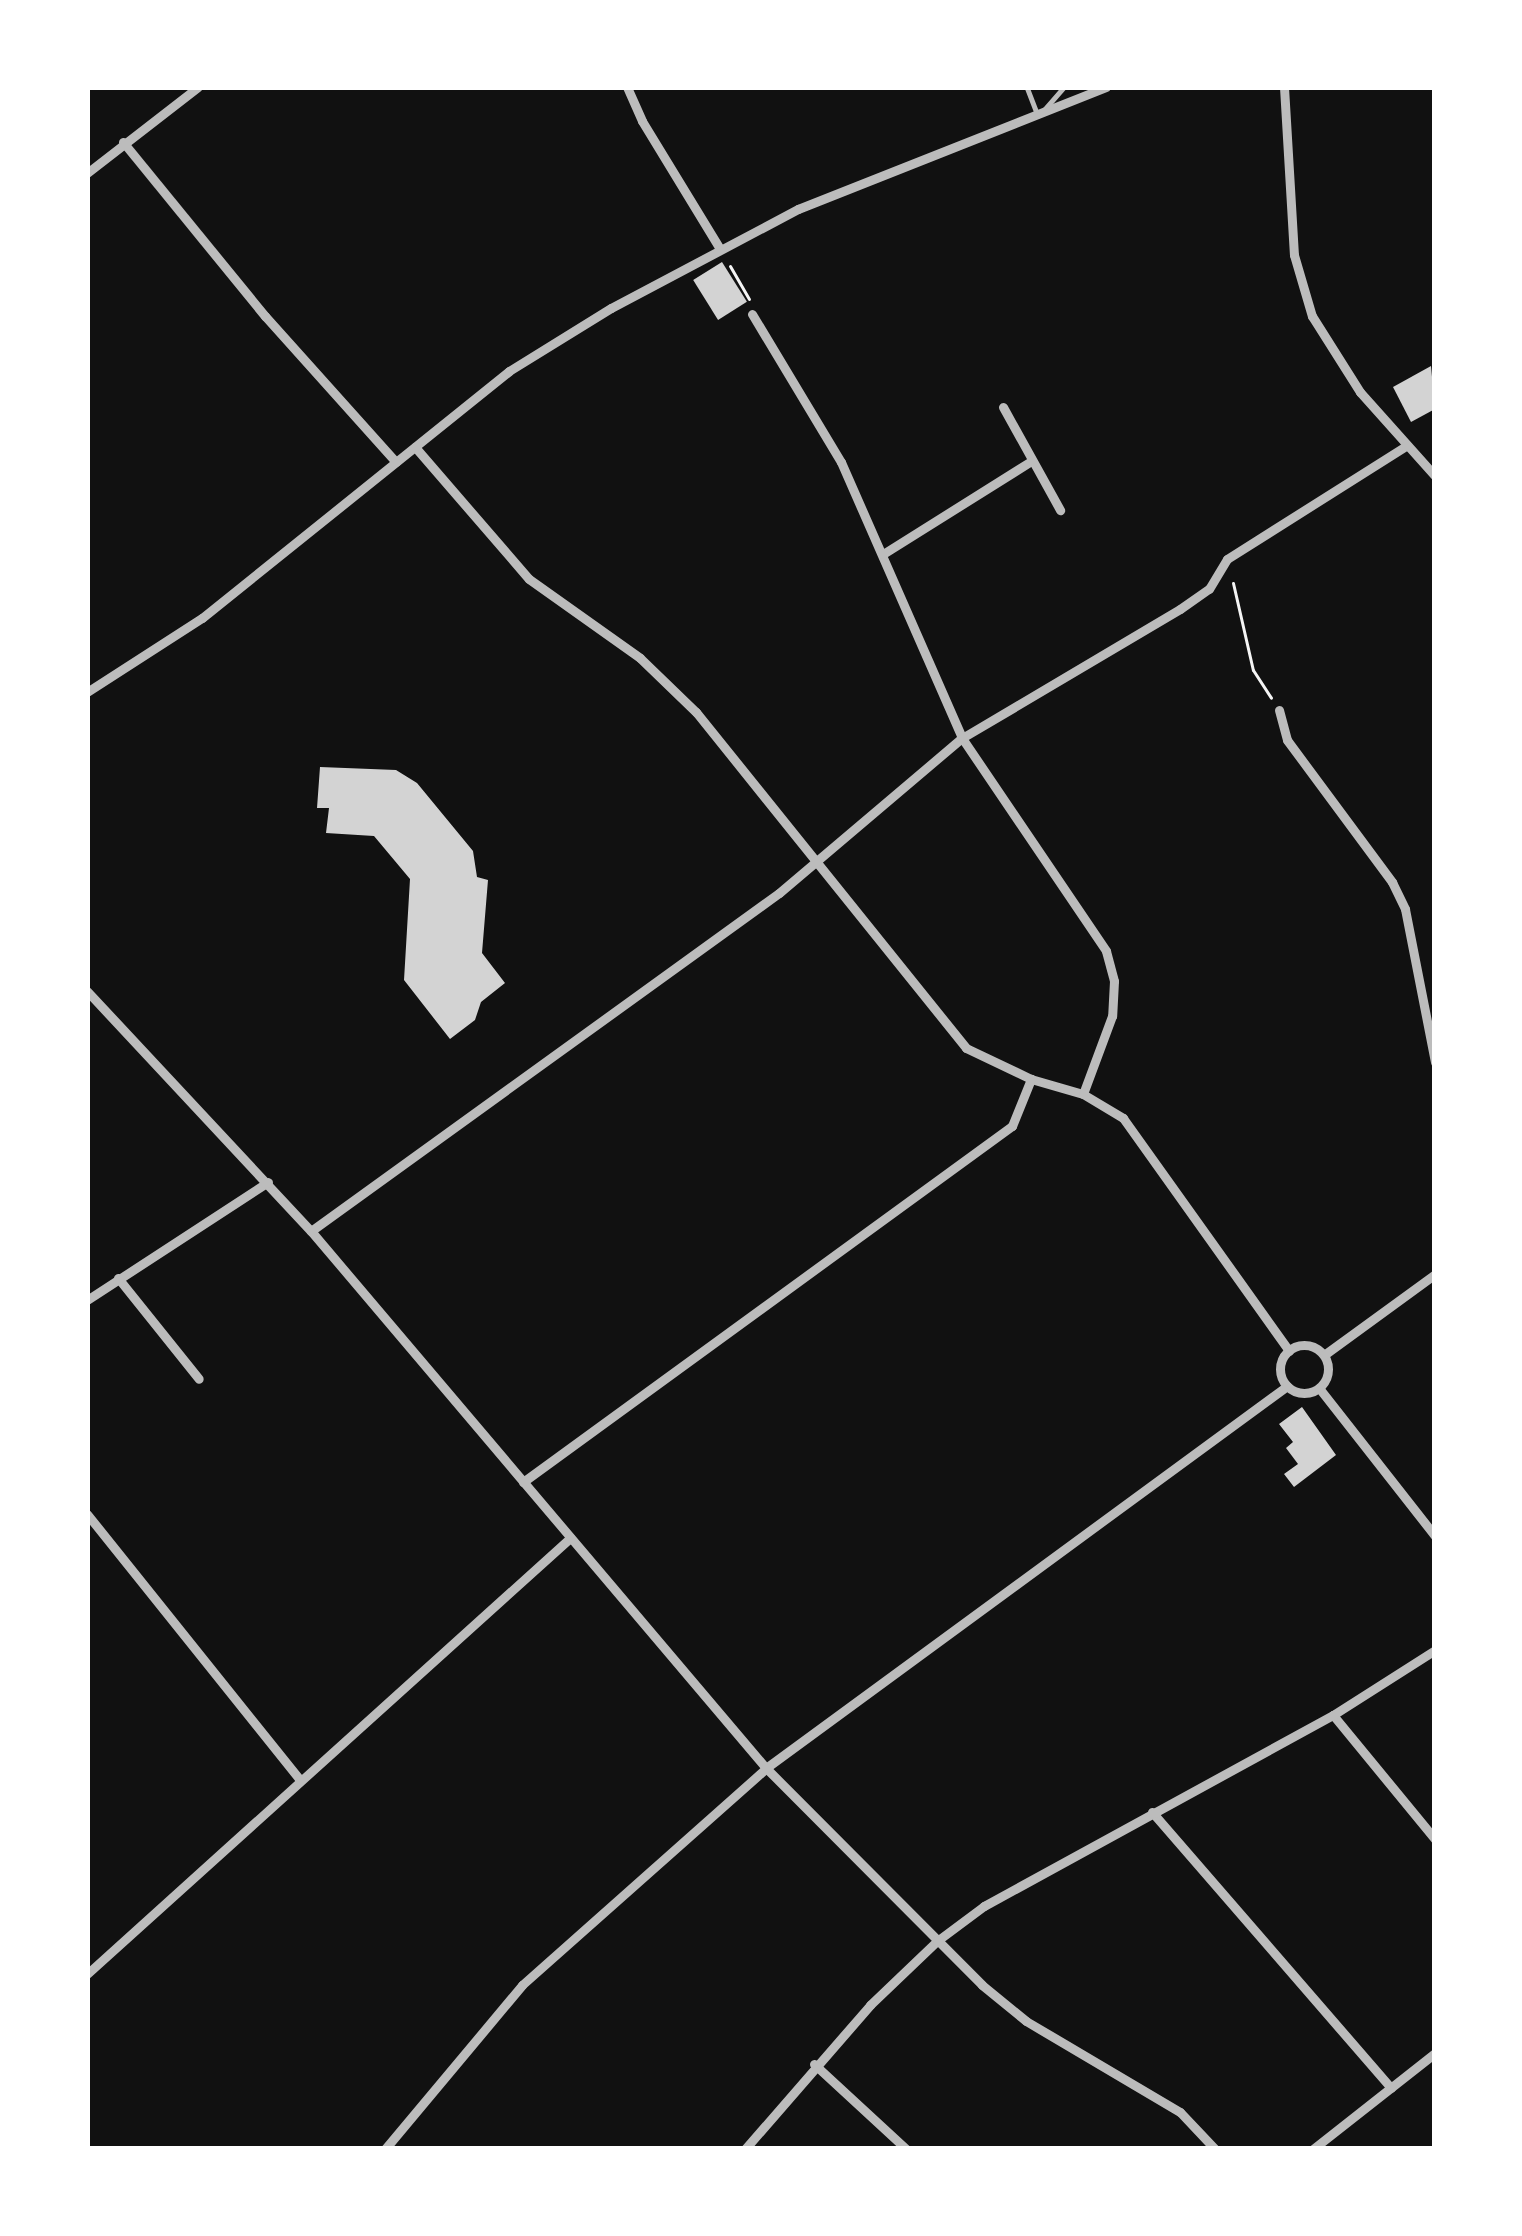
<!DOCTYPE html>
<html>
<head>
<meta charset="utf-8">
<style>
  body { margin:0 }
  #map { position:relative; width:1522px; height:2236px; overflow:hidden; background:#111; font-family:"Fira Sans",sans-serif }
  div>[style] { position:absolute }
  .building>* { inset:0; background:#d3d3d3; transform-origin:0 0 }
  .path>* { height:3px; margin:-1.5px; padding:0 1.5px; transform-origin:1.5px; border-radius:1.5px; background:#f5f5f5 }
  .service>* { height:4.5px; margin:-2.25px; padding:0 2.25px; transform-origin:2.25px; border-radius:2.25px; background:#bcbcbc }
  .minor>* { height:9px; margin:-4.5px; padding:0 4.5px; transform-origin:4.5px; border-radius:4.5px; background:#bcbcbc }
  .minor>.ring { margin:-4.5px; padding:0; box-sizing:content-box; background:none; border:9px solid #bcbcbc; border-radius:50% }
  span { translate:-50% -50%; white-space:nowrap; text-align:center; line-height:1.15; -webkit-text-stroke:9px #fff; paint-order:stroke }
  .frame { position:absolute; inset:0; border:90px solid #fff; pointer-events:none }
</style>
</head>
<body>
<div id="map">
  <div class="building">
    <i style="left:722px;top:262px;width:47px;height:34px;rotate:58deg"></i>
    <i style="clip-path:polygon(1431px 366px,1435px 409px,1411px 422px,1393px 387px)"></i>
    <i style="clip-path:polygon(320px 767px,396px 770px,417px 783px,473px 851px,477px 877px,488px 880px,482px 953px,505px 983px,481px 1002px,475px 1020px,450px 1039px,404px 980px,410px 879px,374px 836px,326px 833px,329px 808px,317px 808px)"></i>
    <i style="clip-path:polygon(1302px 1407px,1336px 1455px,1294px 1487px,1284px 1474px,1298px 1464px,1286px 1448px,1293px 1442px,1279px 1424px)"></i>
  </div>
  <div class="path">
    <i style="left:730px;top:266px;width:38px;rotate:60deg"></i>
    <i style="left:1233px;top:583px;width:89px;rotate:77.1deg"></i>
    <i style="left:1253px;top:670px;width:33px;rotate:57deg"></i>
  </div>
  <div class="service">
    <i style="left:1027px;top:87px;width:28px;rotate:69deg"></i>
    <i style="left:1044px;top:110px;width:30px;rotate:-49deg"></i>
  </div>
  <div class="minor">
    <i style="left:627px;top:87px;width:37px;rotate:66deg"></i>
    <i style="left:642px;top:121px;width:150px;rotate:58.6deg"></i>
    <i style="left:1284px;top:87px;width:168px;rotate:86.6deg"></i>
    <i style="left:1294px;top:255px;width:64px;rotate:73.6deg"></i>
    <i style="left:1312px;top:316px;width:90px;rotate:57.7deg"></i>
    <i style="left:1360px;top:392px;width:113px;rotate:48.2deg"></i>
    <i style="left:123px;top:142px;width:225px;rotate:50.8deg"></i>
    <i style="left:265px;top:316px;width:196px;rotate:48.1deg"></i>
    <i style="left:87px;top:173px;width:140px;rotate:-37.8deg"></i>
    <i style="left:752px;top:314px;width:173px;rotate:59deg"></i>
    <i style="left:841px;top:462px;width:301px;rotate:66.3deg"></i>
    <i style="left:962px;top:738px;width:257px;rotate:55.9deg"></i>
    <i style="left:1106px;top:951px;width:31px;rotate:75deg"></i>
    <i style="left:1114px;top:981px;width:35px;rotate:93deg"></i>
    <i style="left:1112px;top:1016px;width:83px;rotate:110.4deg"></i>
    <i style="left:1003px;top:407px;width:118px;rotate:61deg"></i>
    <i style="left:415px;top:447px;width:174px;rotate:49.2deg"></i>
    <i style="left:529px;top:579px;width:136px;rotate:35.4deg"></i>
    <i style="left:640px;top:658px;width:78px;rotate:44deg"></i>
    <i style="left:696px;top:712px;width:431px;rotate:51.2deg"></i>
    <i style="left:966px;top:1048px;width:72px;rotate:25.5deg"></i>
    <i style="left:1031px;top:1079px;width:54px;rotate:16.1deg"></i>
    <i style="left:1083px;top:1094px;width:47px;rotate:31deg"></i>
    <i style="left:1123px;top:1118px;width:286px;rotate:54.5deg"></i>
    <i style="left:883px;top:554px;width:175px;rotate:-32.1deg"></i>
    <i style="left:87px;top:692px;width:137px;rotate:-32.8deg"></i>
    <i style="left:202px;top:618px;width:394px;rotate:-38.8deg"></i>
    <i style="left:509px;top:371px;width:120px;rotate:-31.7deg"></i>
    <i style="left:611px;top:308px;width:212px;rotate:-27.9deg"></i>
    <i style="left:798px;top:209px;width:331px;rotate:-21.6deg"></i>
    <i style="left:1279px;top:710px;width:31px;rotate:75deg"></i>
    <i style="left:1287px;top:740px;width:177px;rotate:53.5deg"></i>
    <i style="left:1392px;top:882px;width:30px;rotate:64deg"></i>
    <i style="left:1405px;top:909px;width:156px;rotate:78.9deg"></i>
    <i style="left:87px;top:991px;width:328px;rotate:47deg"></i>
    <i style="left:311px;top:1231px;width:704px;rotate:49.73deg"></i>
    <i style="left:766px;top:1768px;width:306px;rotate:45.1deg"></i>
    <i style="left:982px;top:1985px;width:57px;rotate:39.3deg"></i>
    <i style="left:1026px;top:2021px;width:179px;rotate:30.6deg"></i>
    <i style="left:1180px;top:2112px;width:51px;rotate:46.6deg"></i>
    <i style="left:311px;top:1231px;width:577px;rotate:-35.84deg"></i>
    <i style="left:779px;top:893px;width:240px;rotate:-40.3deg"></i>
    <i style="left:962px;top:738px;width:253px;rotate:-30.6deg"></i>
    <i style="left:1180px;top:609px;width:35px;rotate:-35deg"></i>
    <i style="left:1209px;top:589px;width:35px;rotate:-59deg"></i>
    <i style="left:1227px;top:559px;width:213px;rotate:-32.3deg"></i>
    <i style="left:118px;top:1278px;width:129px;rotate:51.3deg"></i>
    <i style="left:87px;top:1300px;width:216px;rotate:-33.1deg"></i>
    <i class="ring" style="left:1280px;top:1345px;width:39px;height:39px"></i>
    <i style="left:1324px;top:1355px;width:137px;rotate:-36.1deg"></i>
    <i style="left:1319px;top:1388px;width:188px;rotate:51.9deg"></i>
    <i style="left:523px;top:1482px;width:605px;rotate:-36.06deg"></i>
    <i style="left:1012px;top:1126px;width:51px;rotate:-68deg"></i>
    <i style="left:87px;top:1514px;width:341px;rotate:51.3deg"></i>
    <i style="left:1333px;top:1715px;width:161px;rotate:50.6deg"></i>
    <i style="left:1152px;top:1812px;width:365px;rotate:49.1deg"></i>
    <i style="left:87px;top:1974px;width:651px;rotate:-42.07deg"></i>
    <i style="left:814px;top:2064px;width:125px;rotate:42.7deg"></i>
    <i style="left:385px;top:2149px;width:214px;rotate:-50.1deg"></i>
    <i style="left:522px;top:1985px;width:327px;rotate:-41.6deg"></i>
    <i style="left:766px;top:1768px;width:646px;rotate:-36.25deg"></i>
    <i style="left:745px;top:2149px;width:191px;rotate:-49deg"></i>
    <i style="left:870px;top:2005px;width:93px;rotate:-43.7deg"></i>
    <i style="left:937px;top:1941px;width:59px;rotate:-36.7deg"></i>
    <i style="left:984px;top:1906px;width:398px;rotate:-28.7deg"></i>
    <i style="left:1333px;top:1715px;width:121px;rotate:-32.5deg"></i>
    <i style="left:1313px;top:2149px;width:155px;rotate:-38.2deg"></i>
  </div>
  <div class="frame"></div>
</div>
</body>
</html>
